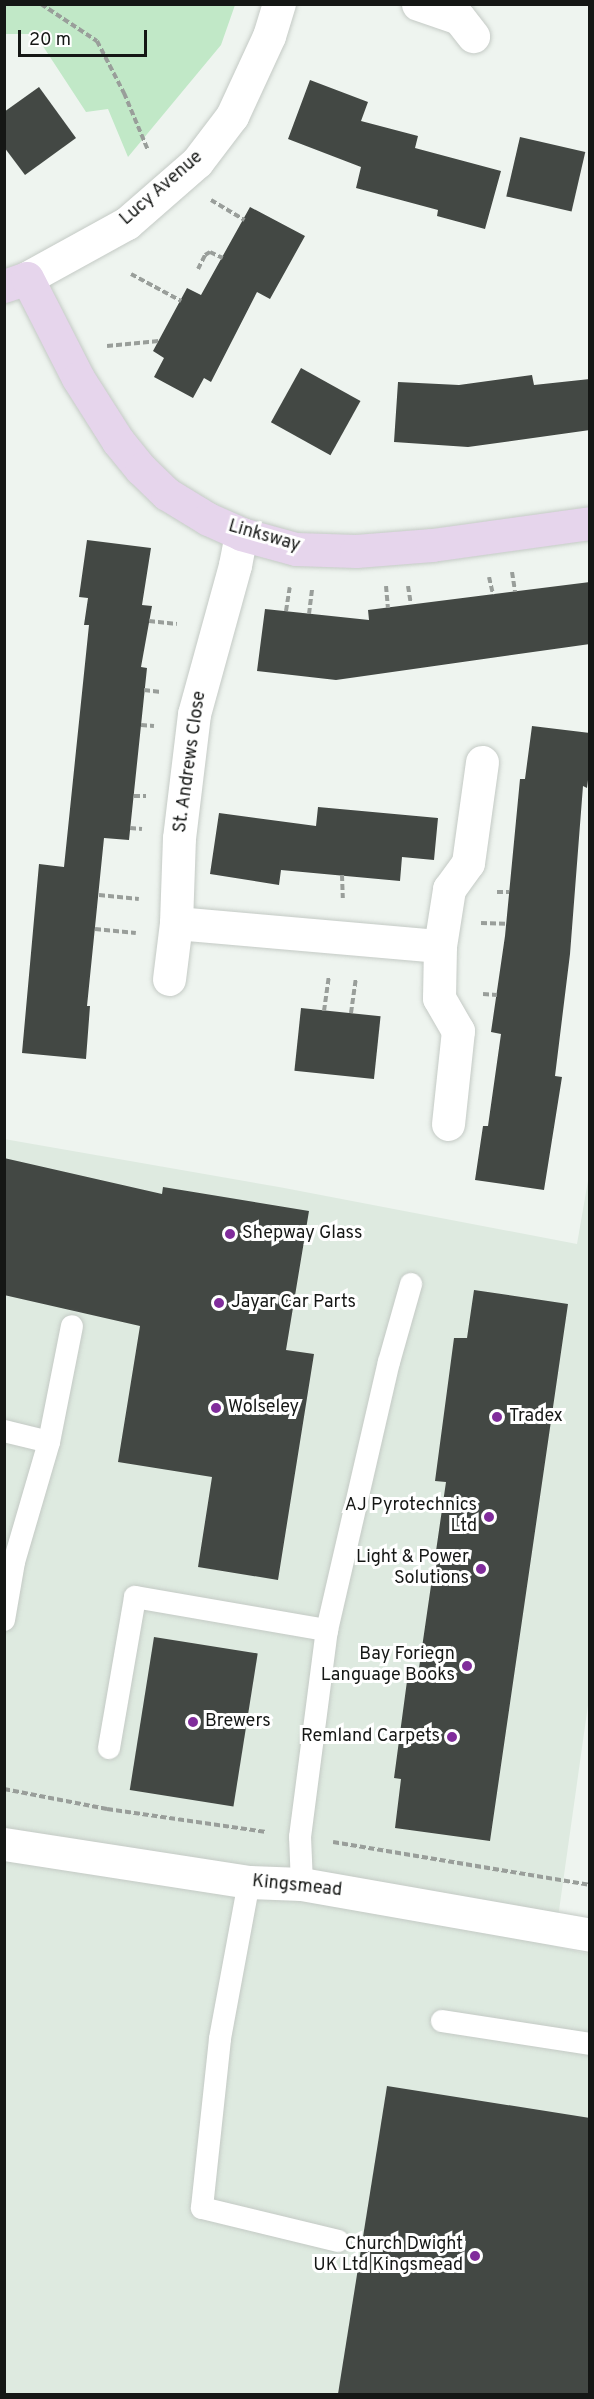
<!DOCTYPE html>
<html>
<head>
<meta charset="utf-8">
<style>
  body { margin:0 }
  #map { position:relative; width:594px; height:2399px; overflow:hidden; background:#eef4ef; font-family:Overpass,sans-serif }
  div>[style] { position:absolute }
  .built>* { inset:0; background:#deeae0 }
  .green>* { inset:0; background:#c1e8c7 }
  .building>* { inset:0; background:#434844; transform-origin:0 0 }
  .path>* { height:4px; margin-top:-2px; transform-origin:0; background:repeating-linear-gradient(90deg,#999e9a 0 6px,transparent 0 9px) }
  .roads { filter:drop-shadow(0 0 2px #c4cac5) drop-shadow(0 0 2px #c4cac5) }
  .lane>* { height:22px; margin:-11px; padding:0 11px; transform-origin:11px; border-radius:11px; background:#fff }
  .street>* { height:33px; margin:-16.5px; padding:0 16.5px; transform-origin:16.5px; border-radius:16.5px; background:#fff }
  .secondary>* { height:33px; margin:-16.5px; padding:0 16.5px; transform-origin:16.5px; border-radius:16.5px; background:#e6d5ec }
  .dots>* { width:16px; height:16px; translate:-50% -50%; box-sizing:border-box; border:3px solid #fff; border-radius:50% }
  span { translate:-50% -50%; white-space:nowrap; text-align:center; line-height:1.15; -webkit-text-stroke:6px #fff; paint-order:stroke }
  .street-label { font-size:18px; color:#151715 }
  .poi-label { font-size:18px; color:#151715 }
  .left { translate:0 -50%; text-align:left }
  .right { translate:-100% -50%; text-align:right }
  .frame { position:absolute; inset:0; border:6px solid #151715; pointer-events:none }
  .scale { position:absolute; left:18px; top:30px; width:129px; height:27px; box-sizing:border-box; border:3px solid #151715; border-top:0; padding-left:8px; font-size:18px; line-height:21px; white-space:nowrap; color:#151715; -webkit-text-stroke:4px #fff; paint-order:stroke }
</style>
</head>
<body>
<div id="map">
  <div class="built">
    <i style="clip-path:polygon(4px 1139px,279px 1187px,577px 1244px,589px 1175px,590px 1691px,554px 1946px,589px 1954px,589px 2394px,5px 2394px)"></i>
  </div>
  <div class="green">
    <i style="clip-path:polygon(4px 5px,5px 4px,235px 5px,221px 45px,128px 157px,108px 109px,86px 112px,35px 34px,5px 34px)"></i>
  </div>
  <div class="building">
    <i style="clip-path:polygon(310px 80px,368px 102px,361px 121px,418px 136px,415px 148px,501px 171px,485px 229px,437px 216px,438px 210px,356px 188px,361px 167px,288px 139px)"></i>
    <i style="clip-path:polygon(39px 87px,76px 138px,25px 175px,4px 147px,4px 112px)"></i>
    <i style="left:520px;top:137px;width:67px;height:61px;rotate:13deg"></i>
    <i style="clip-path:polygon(250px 207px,305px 236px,270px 299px,257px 292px,211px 382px,204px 378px,193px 398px,154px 377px,164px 358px,153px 351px,187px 288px,201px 295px)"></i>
    <i style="left:301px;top:368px;width:68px;height:62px;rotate:29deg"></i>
    <i style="clip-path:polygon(532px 375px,534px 385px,590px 379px,590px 430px,468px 447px,394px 442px,398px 382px,459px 385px)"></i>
    <i style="clip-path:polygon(87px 540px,151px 548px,142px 605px,152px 606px,141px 667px,147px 668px,129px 840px,104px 838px,87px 1006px,90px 1006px,86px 1059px,22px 1053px,39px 864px,64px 867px,89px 625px,84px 625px,88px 598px,79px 597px)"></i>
    <i style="clip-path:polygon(590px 582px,590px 644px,336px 680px,257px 671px,265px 609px,369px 620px,368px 610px)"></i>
    <i style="clip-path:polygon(532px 726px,590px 733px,590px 764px,587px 788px,583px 786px,570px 954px,555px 1076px,562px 1077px,544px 1190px,475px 1180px,483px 1126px,488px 1126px,501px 1034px,491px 1032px,505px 936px,520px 779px,525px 779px)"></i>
    <i style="clip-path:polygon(318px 807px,438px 818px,434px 860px,402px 857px,400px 881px,281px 870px,279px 885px,210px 874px,219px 813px,316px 826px)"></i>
    <i style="left:301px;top:1008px;width:80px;height:63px;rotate:6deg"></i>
    <i style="clip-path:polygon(4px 1158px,162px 1194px,163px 1187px,309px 1211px,286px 1350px,314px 1354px,278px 1580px,198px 1567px,212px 1477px,118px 1462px,140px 1326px,4px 1295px)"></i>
    <i style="clip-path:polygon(474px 1290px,568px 1304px,490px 1841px,395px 1828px,401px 1779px,394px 1778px,407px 1681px,417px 1682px,446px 1482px,435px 1481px,454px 1338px,467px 1338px)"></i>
    <i style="left:154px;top:1637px;width:105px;height:155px;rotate:9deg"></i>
    <i style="clip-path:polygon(387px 2086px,590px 2118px,590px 2394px,338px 2394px)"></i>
  </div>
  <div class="path">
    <i style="left:41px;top:4px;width:67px;rotate:33.5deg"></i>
    <i style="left:97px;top:41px;width:59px;rotate:62.6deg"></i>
    <i style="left:124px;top:93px;width:62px;rotate:67.2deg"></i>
    <i style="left:211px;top:200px;width:39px;rotate:31deg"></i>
    <i style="left:198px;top:269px;width:16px;rotate:-63deg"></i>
    <i style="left:205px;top:255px;width:6px;rotate:-31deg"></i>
    <i style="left:210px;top:252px;width:14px;rotate:25deg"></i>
    <i style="left:131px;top:274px;width:57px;rotate:28.4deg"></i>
    <i style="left:107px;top:346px;width:52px;rotate:-5.5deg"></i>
    <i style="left:512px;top:572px;width:20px;rotate:81deg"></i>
    <i style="left:489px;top:577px;width:18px;rotate:77deg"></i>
    <i style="left:386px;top:586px;width:22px;rotate:85deg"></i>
    <i style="left:408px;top:586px;width:18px;rotate:81deg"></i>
    <i style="left:286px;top:611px;width:24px;rotate:-81deg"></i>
    <i style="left:309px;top:614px;width:25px;rotate:-83deg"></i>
    <i style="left:149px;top:621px;width:28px;rotate:6deg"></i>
    <i style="left:144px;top:690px;width:17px;rotate:7deg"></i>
    <i style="left:141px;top:725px;width:13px;rotate:4deg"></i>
    <i style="left:134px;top:796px;width:12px"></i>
    <i style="left:130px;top:828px;width:12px;rotate:5deg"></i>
    <i style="left:342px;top:875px;width:23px;rotate:88deg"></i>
    <i style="left:497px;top:892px;width:12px"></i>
    <i style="left:99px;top:895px;width:40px;rotate:5.7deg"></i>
    <i style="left:481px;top:923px;width:25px;rotate:2deg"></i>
    <i style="left:95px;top:929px;width:41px;rotate:5.6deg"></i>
    <i style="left:483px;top:994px;width:14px;rotate:4deg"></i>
    <i style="left:324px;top:1011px;width:35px;rotate:-82deg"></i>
    <i style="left:351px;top:1013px;width:34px;rotate:-82deg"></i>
    <i style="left:4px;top:1789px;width:105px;rotate:11deg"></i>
    <i style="left:107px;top:1809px;width:161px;rotate:8.2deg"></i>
    <i style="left:333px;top:1842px;width:261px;rotate:9.5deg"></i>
  </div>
  <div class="roads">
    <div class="lane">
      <i style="left:4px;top:1431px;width:46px;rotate:13.7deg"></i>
      <i style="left:4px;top:1620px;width:59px;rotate:-80.2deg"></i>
      <i style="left:14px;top:1562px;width:125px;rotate:-73.7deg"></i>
      <i style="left:49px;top:1442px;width:118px;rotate:-78.8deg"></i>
      <i style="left:109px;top:1748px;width:153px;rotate:-80.2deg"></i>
      <i style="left:135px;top:1597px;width:195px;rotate:9.8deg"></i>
      <i style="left:249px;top:1882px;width:160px;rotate:100.5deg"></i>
      <i style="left:220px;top:2039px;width:170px;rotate:96.1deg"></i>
      <i style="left:202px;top:2208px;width:140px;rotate:13.6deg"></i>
      <i style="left:302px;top:1884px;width:47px;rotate:-92.4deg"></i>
      <i style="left:300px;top:1837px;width:209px;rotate:-82.6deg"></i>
      <i style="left:327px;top:1630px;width:275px;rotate:-77deg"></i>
      <i style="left:389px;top:1362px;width:81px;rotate:-74.2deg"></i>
      <i style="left:442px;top:2021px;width:150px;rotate:8.8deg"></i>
    </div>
    <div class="street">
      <i style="left:418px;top:4px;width:43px;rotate:18.9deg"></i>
      <i style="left:459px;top:18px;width:23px;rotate:52deg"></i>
      <i style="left:27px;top:278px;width:114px;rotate:-28.8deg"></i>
      <i style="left:127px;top:223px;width:93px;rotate:-41.1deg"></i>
      <i style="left:197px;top:162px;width:58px;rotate:-52.7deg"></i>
      <i style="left:232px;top:116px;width:88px;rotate:-65.2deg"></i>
      <i style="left:269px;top:36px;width:34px;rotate:-73deg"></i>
      <i style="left:176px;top:923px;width:265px;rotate:5deg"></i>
      <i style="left:169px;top:979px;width:56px;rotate:-82.9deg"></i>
      <i style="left:176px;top:923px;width:85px;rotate:-88deg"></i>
      <i style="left:179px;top:838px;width:125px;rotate:-83.1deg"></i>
      <i style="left:194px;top:714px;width:155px;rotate:-74.6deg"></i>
      <i style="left:235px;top:565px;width:32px;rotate:-79deg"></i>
      <i style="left:448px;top:1124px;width:94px;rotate:-83.9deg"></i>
      <i style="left:458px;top:1031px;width:38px;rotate:-120deg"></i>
      <i style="left:439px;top:998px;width:52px;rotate:-88.9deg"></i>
      <i style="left:440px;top:946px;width:58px;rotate:-81deg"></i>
      <i style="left:449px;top:889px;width:32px;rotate:-54deg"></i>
      <i style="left:468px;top:863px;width:102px;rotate:-82.1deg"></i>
      <i style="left:4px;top:1844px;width:248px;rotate:8.8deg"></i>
      <i style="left:249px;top:1882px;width:53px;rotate:2.2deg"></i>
      <i style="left:302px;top:1884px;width:292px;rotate:10deg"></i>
    </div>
    <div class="secondary">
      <i style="left:4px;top:286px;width:24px;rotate:-19deg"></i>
      <i style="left:27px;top:278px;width:112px;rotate:63deg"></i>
      <i style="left:78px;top:378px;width:75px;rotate:57.6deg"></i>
      <i style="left:118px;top:441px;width:36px;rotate:51deg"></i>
      <i style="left:141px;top:469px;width:36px;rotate:44deg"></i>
      <i style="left:167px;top:494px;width:48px;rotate:31.4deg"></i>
      <i style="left:208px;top:519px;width:36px;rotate:24deg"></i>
      <i style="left:241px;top:534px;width:57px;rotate:15.3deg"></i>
      <i style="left:296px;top:549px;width:60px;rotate:1.9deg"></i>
      <i style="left:356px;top:551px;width:76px;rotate:-4.5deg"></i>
      <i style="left:432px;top:545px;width:160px;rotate:-7.9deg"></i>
    </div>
  </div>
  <div class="dots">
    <i style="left:230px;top:1234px;background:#802c9b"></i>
    <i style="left:219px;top:1303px;background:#802c9b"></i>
    <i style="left:216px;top:1408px;background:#802c9b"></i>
    <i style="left:497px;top:1417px;background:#802c9b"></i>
    <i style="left:489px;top:1517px;background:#802c9b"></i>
    <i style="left:481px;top:1569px;background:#802c9b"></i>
    <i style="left:467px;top:1666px;background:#802c9b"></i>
    <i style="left:193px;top:1722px;background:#802c9b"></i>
    <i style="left:452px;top:1737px;background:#802c9b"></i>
    <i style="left:475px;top:2256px;background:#802c9b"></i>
  </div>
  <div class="street-label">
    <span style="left:162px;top:189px;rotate:-41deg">Lucy Avenue</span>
    <span style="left:264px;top:537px;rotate:16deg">Linksway</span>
    <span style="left:191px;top:762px;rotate:-82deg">St. Andrews Close</span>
    <span style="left:297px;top:1887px;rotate:6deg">Kingsmead</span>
  </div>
  <div class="poi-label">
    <span class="left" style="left:242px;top:1234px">Shepway Glass</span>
    <span class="left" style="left:231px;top:1303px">Jayar Car Parts</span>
    <span class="left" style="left:228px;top:1408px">Wolseley</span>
    <span class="left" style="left:509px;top:1417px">Tradex</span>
    <span class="right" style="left:477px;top:1517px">AJ Pyrotechnics<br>Ltd</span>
    <span class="right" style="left:469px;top:1569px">Light &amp; Power<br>Solutions</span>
    <span class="right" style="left:455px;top:1666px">Bay Foriegn<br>Language Books</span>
    <span class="left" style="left:205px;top:1722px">Brewers</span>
    <span class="right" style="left:440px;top:1737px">Remland Carpets</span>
    <span class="right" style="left:463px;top:2256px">Church Dwight<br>UK Ltd Kingsmead</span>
  </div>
  <div class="frame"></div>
  <div class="scale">20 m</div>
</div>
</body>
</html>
